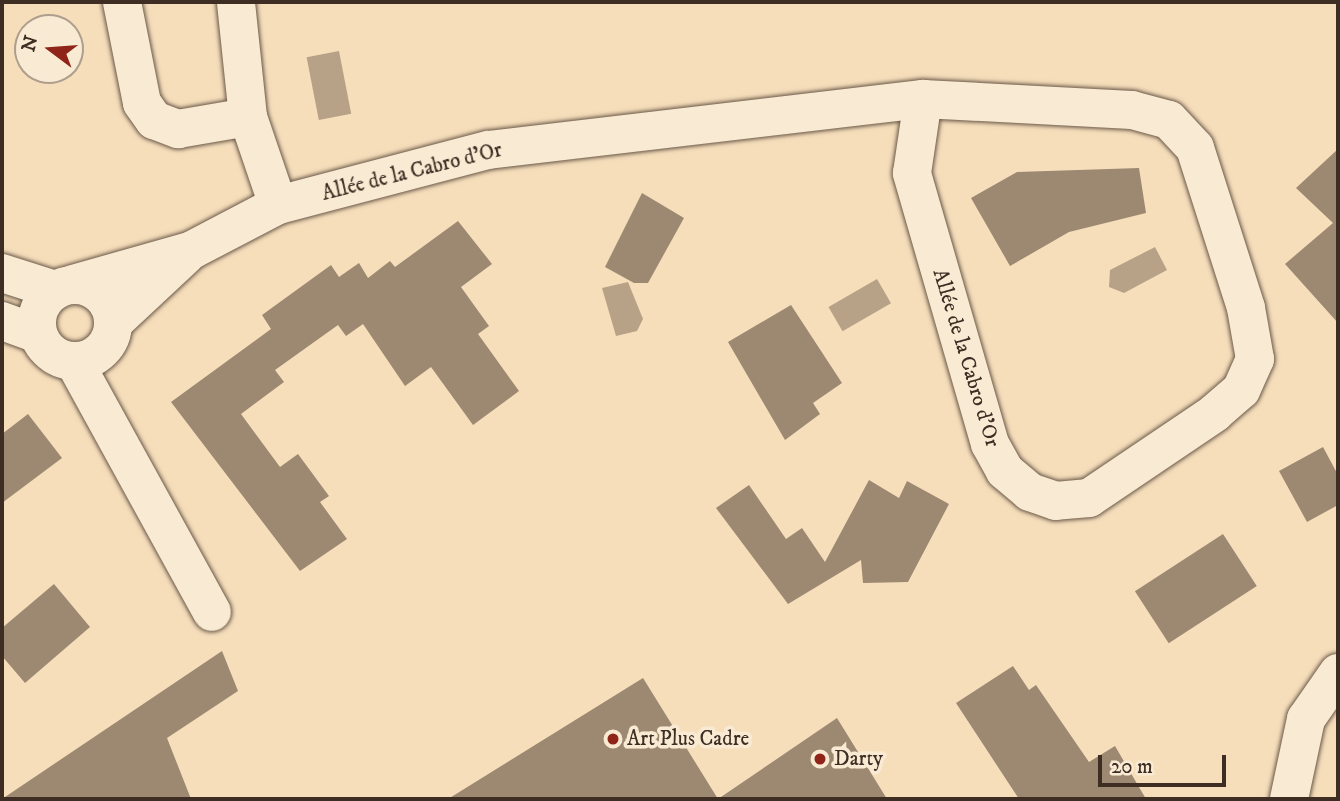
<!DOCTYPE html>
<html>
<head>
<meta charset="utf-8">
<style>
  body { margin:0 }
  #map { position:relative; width:1340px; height:801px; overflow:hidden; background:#f6debb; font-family:"IM FELL DW Pica",serif }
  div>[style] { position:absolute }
  .water>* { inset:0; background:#b7a287; transform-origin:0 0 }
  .building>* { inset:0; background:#9d8972; transform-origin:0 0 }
  .roads { filter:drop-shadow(0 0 2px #6b5949) drop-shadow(0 0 2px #6b5949) }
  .minor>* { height:38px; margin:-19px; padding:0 19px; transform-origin:19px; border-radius:19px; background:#f9ead3 }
  .minor>.ring { margin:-19px; padding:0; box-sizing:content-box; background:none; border:38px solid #f9ead3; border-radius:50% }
  .dots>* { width:19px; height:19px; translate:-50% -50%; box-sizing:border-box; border:4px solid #f9ead3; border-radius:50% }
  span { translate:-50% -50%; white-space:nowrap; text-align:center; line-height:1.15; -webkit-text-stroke:7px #f9ead3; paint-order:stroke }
  .street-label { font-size:21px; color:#3d2d23 }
  .poi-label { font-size:21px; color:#3d2d23 }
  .left { translate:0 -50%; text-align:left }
  .frame { position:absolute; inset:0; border:4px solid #3d2d23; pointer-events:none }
  .north { position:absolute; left:14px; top:14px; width:70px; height:70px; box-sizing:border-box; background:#f9ead3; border:2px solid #ae9e8d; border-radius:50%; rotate:286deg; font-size:19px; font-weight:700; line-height:28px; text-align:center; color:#3d2d23 }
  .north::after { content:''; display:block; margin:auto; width:24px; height:32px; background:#8f2418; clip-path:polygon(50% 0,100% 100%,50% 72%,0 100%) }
  .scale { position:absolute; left:1098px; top:755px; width:128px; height:32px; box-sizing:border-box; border:4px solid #3d2d23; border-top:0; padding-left:9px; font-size:21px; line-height:24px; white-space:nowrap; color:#3d2d23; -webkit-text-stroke:5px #f9ead3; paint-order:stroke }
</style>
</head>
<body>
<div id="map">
  <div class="water">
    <i style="left:339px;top:51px;width:64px;height:33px;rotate:79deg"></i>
    <i style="clip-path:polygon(1155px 247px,1167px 270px,1124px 293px,1109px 287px,1110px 270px)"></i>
    <i style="left:877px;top:279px;width:28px;height:56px;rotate:60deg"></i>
    <i style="clip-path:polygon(628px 282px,643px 319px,637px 331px,616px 336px,602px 288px)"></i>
  </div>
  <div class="building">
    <i style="clip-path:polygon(1338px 149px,1338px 323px,1285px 264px,1333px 223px,1296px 188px)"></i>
    <i style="clip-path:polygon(1139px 168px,1146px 213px,1069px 232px,1010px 266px,971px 198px,1017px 172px)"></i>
    <i style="clip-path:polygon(642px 193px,684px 218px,648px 283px,634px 283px,605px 267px)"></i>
    <i style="clip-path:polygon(458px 221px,492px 264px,461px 287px,489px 326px,478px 334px,519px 391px,473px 425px,431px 367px,405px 386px,363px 324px,346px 336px,338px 325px,275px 370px,284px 382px,241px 414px,280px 467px,298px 454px,329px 496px,320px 502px,347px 539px,300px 571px,171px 402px,271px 329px,262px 315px,331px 265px,339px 277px,359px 263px,368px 278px,390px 261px,395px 267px)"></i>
    <i style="clip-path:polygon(791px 305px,842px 383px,813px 403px,820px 414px,785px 440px,728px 342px)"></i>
    <i style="clip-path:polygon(28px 414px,62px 458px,2px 503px,2px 434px)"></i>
    <i style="clip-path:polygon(1323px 447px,1338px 475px,1338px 505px,1307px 522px,1279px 471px)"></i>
    <i style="clip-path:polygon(869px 480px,899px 498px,907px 481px,949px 504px,908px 582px,863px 583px,861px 560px,788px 604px,716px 508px,749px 485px,786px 539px,802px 528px,825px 562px)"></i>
    <i style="left:1223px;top:534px;width:62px;height:105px;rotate:57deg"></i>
    <i style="clip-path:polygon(54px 584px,90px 627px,25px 683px,2px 656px,2px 628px)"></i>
    <i style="clip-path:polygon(222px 651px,238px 691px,167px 738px,191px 799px,2px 799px)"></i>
    <i style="clip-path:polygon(1013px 666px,1029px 690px,1036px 685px,1089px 762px,1115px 746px,1146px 799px,1019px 799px,956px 703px)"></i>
    <i style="clip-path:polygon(643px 678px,718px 799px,837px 718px,887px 799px,448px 799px)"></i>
  </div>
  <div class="roads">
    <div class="minor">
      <i style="left:122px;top:2px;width:103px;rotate:78.8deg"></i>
      <i style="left:142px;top:103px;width:21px;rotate:55deg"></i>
      <i style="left:154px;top:120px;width:26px;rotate:21deg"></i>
      <i style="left:178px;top:129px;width:71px;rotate:-9.7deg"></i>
      <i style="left:248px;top:117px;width:116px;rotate:-96deg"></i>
      <i style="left:248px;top:117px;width:93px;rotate:71.2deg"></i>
      <i style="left:2px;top:273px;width:56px;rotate:17.8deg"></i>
      <i style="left:73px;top:284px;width:122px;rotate:-15.8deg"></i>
      <i style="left:190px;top:251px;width:99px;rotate:-27.6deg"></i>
      <i style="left:278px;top:205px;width:217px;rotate:-14.7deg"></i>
      <i style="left:488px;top:150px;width:438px;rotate:-6.7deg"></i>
      <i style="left:923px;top:99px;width:209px;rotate:3deg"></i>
      <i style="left:1132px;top:110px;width:38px;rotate:15deg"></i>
      <i style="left:1169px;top:120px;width:38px;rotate:47deg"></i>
      <i style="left:1195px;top:148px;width:168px;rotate:72.3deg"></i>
      <i style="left:1246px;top:308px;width:52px;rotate:80deg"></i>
      <i style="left:1255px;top:359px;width:34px;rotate:114deg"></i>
      <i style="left:1241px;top:390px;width:35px;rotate:139deg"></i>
      <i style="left:1215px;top:413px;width:152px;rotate:146deg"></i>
      <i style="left:1089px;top:498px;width:33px;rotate:175deg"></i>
      <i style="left:1056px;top:501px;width:28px;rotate:-161deg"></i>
      <i style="left:1030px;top:492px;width:33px;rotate:-140deg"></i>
      <i style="left:1005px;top:471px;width:31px;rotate:-119deg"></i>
      <i style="left:990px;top:444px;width:282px;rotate:-106.1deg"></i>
      <i style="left:912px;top:173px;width:75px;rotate:-81.5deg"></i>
      <i class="ring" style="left:37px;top:285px;width:38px;height:38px"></i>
      <i style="left:2px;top:321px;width:38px;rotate:20deg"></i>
      <i style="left:113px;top:323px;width:100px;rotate:-43deg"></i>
      <i style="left:75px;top:363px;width:284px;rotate:61.2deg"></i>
      <i style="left:1289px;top:799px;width:82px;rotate:-78deg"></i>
      <i style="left:1306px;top:719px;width:56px;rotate:-55.2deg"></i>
    </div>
  </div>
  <div class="dots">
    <i style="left:613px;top:739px;background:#8f2418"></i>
    <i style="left:820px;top:759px;background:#8f2418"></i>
  </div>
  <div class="street-label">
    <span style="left:412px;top:172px;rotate:-14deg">Allée de la Cabro d'Or</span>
    <span style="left:966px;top:358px;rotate:73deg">Allée de la Cabro d'Or</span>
  </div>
  <div class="poi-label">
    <span class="left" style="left:627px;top:739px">Art Plus Cadre</span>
    <span class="left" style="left:834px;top:759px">Darty</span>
  </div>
  <div class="frame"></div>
  <div class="north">N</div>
  <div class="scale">20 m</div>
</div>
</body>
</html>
